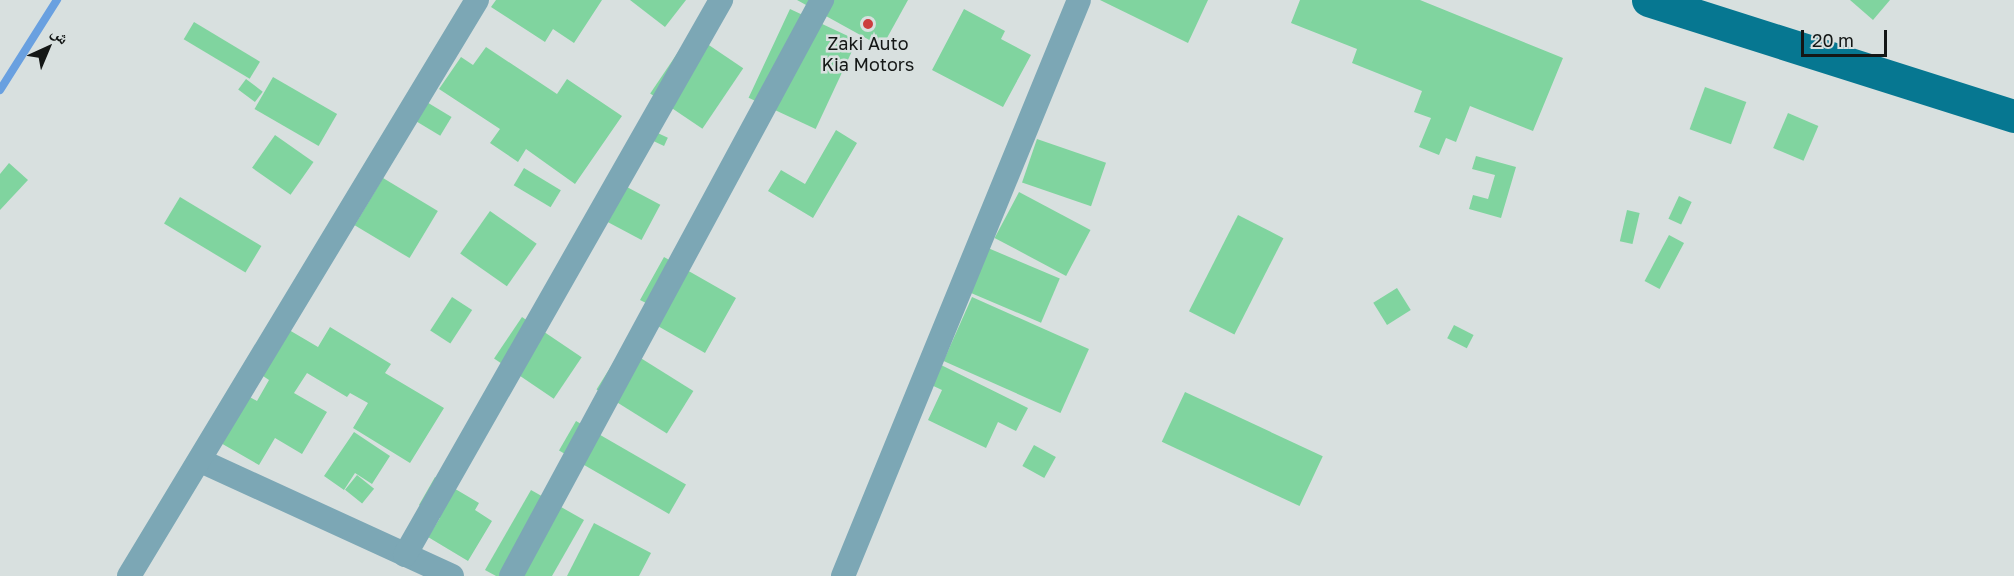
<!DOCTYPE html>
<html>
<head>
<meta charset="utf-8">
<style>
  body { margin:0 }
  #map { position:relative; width:2014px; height:576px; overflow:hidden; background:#d8e0df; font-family:"Golos Text","Noto Naskh Arabic",sans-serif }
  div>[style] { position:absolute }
  .stream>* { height:8px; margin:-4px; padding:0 4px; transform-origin:4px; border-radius:4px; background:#69a0e0 }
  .building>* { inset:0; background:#80d49f; transform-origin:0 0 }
  .street>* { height:24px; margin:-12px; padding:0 12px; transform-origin:12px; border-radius:12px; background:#7ca7b5 }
  .primary>* { height:33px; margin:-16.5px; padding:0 16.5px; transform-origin:16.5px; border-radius:16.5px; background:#067791 }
  .dots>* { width:16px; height:16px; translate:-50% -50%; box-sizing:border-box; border:3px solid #d8e0df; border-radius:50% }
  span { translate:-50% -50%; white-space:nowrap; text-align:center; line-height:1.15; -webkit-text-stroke:5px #d8e0df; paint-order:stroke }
  .poi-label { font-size:18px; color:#141716 }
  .north { position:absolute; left:18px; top:18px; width:60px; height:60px; -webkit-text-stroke:4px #d8e0df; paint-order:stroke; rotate:44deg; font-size:16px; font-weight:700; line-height:24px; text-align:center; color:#141716 }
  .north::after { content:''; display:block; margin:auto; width:21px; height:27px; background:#141716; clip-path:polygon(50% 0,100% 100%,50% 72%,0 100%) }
  .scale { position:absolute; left:1801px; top:30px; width:86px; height:27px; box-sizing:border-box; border:3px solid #141716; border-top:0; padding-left:8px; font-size:18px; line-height:21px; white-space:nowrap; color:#141716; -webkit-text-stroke:4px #d8e0df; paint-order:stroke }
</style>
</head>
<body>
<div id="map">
  <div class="stream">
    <i style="left:0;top:90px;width:107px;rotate:-57.7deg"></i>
  </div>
  <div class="building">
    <i style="clip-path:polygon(496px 0,602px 0,574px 43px,553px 29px,545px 42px,491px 7px)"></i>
    <i style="clip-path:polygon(630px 0,686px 0,665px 27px)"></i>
    <i style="clip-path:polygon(797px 0,908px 0,882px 47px)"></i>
    <i style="clip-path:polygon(1100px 0,1208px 0,1188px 43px)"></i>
    <i style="clip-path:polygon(1300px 0,1420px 0,1563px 58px,1533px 131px,1470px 106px,1456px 142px,1446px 138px,1439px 155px,1419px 147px,1431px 118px,1414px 112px,1422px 91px,1352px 63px,1357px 49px,1291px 23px)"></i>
    <i style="clip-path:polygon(1850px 0,1890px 0,1873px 20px)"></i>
    <i style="left:790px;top:9px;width:74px;height:98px;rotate:25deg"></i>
    <i style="clip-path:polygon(964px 9px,1005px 31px,1001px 39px,1031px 55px,1003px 107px,932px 70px)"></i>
    <i style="left:194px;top:22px;width:77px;height:20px;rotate:31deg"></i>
    <i style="left:691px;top:33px;width:63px;height:73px;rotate:34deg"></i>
    <i style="clip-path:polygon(486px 47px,557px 94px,567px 79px,622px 116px,575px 184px,526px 149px,518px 162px,490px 143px,500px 129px,439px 89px,461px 57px,473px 65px)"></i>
    <i style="left:273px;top:77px;width:74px;height:37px;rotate:30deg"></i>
    <i style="left:246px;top:79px;width:21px;height:13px;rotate:37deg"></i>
    <i style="left:1705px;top:87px;width:44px;height:45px;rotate:20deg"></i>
    <i style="left:425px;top:101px;width:31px;height:22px;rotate:31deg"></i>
    <i style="left:1788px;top:113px;width:33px;height:38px;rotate:23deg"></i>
    <i style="left:647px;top:128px;width:23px;height:9px;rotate:25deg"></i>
    <i style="clip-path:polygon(836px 130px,857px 143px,813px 218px,768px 191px,781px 170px,805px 184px)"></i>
    <i style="left:275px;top:135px;width:47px;height:40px;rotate:35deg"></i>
    <i style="left:1037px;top:139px;width:73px;height:46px;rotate:19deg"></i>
    <i style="clip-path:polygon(1476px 156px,1516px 167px,1501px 218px,1469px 209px,1473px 195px,1488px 199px,1495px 175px,1472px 169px)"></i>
    <i style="clip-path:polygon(9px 163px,28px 180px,0 210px,0 174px)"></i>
    <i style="left:524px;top:168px;width:43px;height:20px;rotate:31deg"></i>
    <i style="left:383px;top:178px;width:64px;height:55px;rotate:31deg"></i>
    <i style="left:610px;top:178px;width:57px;height:40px;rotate:28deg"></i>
    <i style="left:1019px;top:192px;width:81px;height:52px;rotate:28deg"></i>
    <i style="left:1679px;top:196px;width:14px;height:25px;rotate:25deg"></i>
    <i style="left:180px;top:197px;width:95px;height:31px;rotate:31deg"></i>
    <i style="left:1627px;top:210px;width:13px;height:32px;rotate:13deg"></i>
    <i style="left:490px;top:211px;width:57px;height:52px;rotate:35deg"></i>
    <i style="left:1238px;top:215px;width:51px;height:108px;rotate:27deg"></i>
    <i style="left:1669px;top:235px;width:17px;height:52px;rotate:28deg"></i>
    <i style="left:988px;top:248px;width:78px;height:48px;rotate:23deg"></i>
    <i style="clip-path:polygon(664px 257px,736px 298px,705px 353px,649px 321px,656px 308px,640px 300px)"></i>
    <i style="left:1397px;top:288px;width:26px;height:28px;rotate:58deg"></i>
    <i style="left:452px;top:297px;width:24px;height:40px;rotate:33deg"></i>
    <i style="left:972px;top:297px;width:128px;height:70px;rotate:24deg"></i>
    <i style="left:522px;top:317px;width:72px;height:50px;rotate:34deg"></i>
    <i style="left:1454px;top:325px;width:22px;height:15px;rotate:27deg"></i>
    <i style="clip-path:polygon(284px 327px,318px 347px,330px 327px,391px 364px,385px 373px,444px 408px,410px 463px,353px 428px,368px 403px,350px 393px,347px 397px,307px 373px,294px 393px,327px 412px,302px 454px,275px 438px,259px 465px,219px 442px,246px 395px,257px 401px,269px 380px,257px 372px)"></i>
    <i style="left:623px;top:347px;width:83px;height:50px;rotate:32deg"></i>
    <i style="clip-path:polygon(937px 363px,1028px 408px,1016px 431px,998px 422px,986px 448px,928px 420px,942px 390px,927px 383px)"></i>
    <i style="left:1185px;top:392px;width:152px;height:55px;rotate:25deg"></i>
    <i style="left:576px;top:421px;width:127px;height:34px;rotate:30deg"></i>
    <i style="clip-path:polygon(354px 432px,390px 456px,372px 484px,355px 473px,344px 490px,324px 476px)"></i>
    <i style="left:1034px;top:445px;width:25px;height:24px;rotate:29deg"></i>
    <i style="left:357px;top:475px;width:22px;height:19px;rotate:39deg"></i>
    <i style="clip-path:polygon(435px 477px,479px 503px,475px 510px,492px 521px,468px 561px,428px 537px,440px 518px,419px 505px)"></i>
    <i style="clip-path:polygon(531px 490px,584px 520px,552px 576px,496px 576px,485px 570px)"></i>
    <i style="clip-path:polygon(594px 523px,651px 553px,639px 576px,567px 576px)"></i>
  </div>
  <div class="street">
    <i style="left:201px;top:461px;width:276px;rotate:24.6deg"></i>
    <i style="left:405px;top:555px;width:639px;rotate:-60.34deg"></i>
    <i style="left:129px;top:576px;width:673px;rotate:-58.86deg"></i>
    <i style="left:511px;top:576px;width:655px;rotate:-61.63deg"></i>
    <i style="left:843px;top:576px;width:622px;rotate:-67.72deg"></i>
  </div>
  <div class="primary">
    <i style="left:1648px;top:0;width:384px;rotate:17.6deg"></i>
  </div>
  <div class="dots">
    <i style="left:868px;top:24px;background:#cc3d3e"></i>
  </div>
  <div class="poi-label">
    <span style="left:868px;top:54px">Zaki Auto<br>Kia Motors</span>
  </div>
  <div class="north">ش</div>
  <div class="scale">20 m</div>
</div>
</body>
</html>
